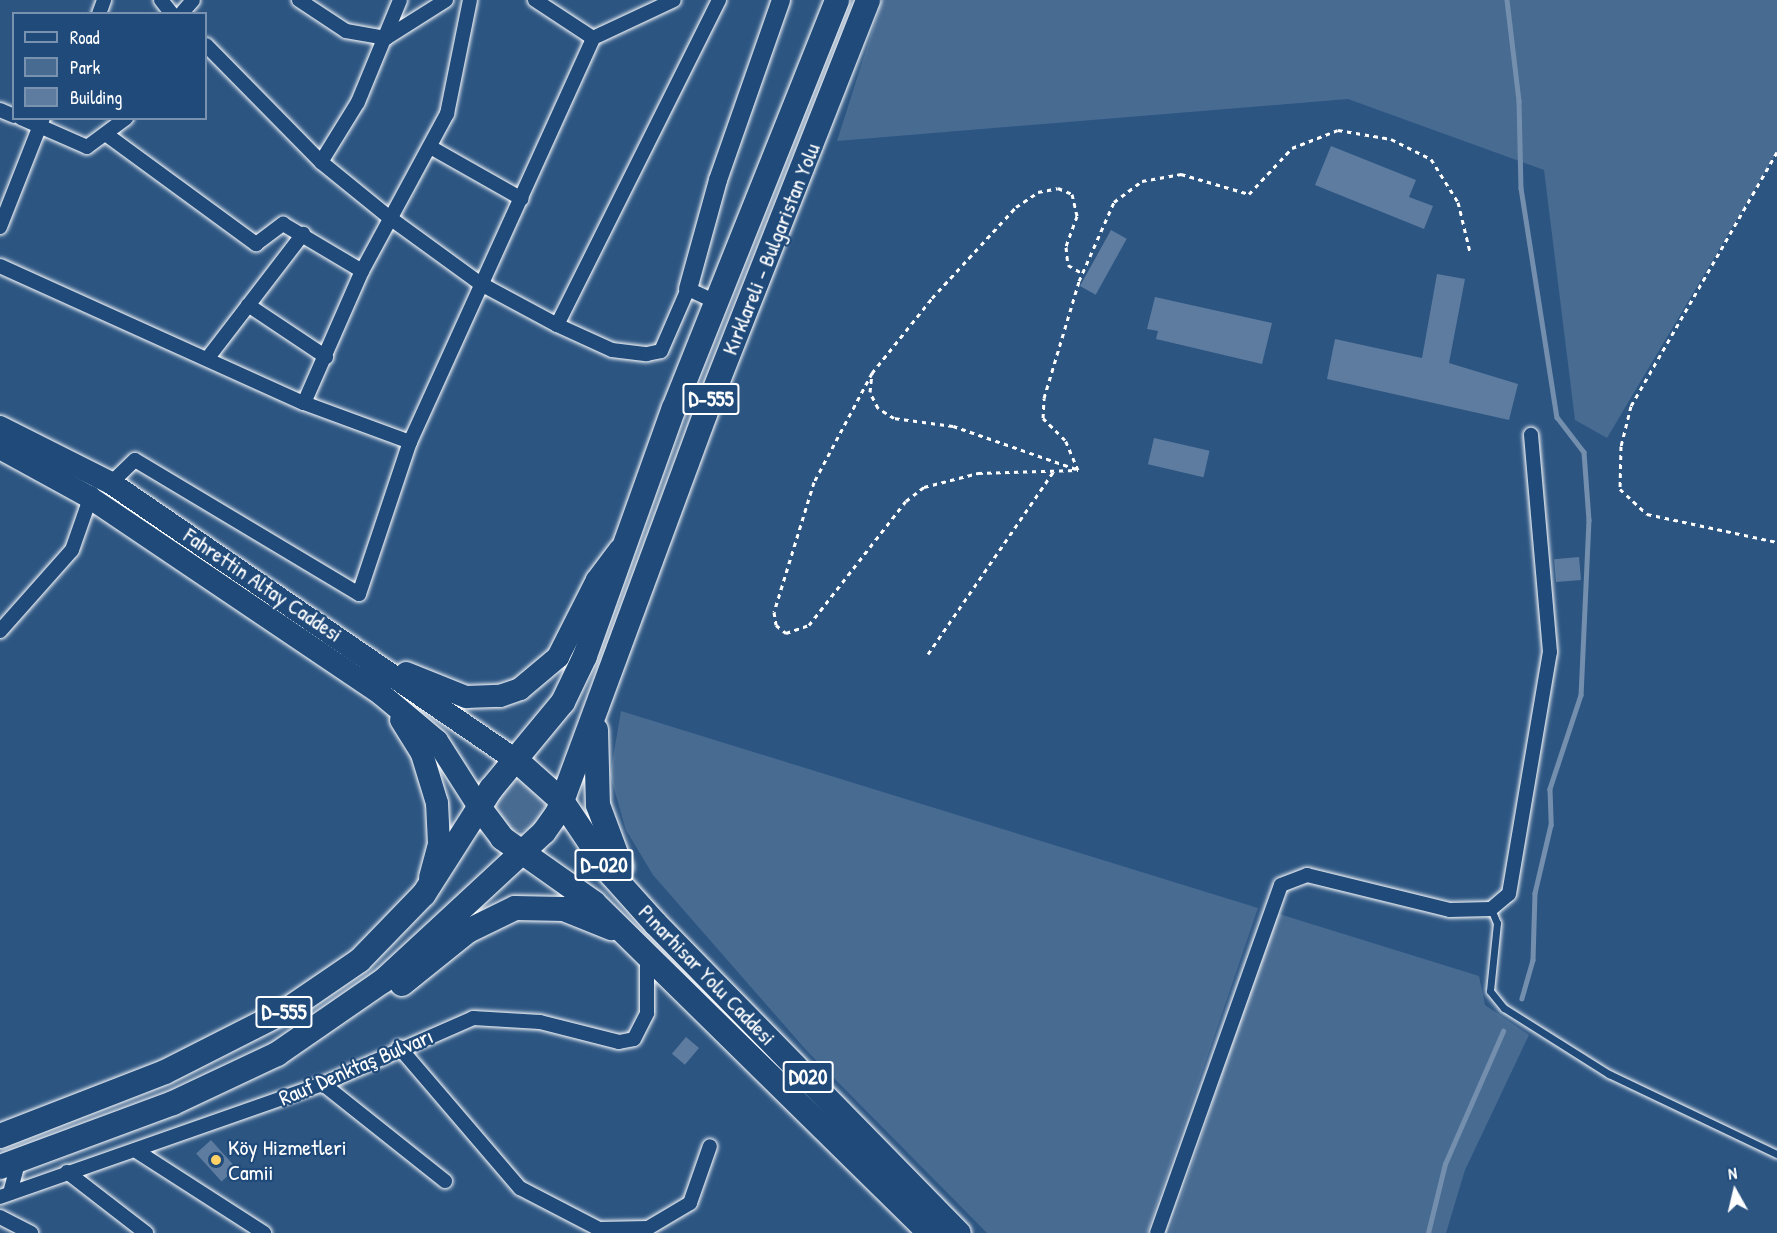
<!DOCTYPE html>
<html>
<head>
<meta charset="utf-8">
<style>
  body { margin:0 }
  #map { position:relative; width:1777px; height:1233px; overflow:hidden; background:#2c5582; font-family:"Patrick Hand",sans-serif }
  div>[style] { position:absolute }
  .green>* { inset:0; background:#486b92 }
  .round { border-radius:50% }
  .stream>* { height:4.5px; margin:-2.25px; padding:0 2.25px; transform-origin:2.25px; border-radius:2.25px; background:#748fad }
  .building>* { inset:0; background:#5e7c9f; transform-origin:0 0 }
  .path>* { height:3px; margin-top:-1.5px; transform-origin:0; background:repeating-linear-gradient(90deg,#fff 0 4.5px,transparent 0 9px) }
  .roads { filter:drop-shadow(0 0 2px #fff) drop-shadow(0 0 2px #fff) }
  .service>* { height:7px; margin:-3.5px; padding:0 3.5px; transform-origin:3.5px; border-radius:3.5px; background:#1f4a7a }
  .minor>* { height:14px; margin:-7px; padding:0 7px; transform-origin:7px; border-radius:7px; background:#1f4a7a }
  .tertiary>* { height:18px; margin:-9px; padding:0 9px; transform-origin:9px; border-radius:9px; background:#1f4a7a }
  .primary>* { height:22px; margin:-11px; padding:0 11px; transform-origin:11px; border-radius:11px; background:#1f4a7a }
  .trunk>* { height:24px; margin:-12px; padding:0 12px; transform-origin:12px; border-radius:12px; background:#1f4a7a }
  .dots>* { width:16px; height:16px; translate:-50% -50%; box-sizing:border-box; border:3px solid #1f4a7a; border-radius:50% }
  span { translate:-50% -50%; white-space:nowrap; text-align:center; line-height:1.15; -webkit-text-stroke:4.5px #1f4a7a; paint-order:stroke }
  .shield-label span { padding:2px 4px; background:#1f4a7a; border:2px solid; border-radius:4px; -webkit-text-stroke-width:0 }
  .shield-label { font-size:21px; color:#fff; font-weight:700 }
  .street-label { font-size:22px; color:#fff }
  .poi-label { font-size:22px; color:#fff }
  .left { translate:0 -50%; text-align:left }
  .legend { position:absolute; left:12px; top:12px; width:195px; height:108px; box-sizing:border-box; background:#1f4a7a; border:2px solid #7992af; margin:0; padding:8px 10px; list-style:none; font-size:18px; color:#fff }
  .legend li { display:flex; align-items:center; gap:12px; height:30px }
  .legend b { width:30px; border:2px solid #7992af }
  .north { position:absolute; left:1705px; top:1161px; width:60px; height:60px; -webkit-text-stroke:4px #1f4a7a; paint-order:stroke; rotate:352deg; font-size:16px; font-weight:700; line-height:24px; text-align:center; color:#fff }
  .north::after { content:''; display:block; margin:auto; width:21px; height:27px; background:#fff; clip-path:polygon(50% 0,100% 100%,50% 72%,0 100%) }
</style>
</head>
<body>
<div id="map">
  <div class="green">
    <i style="clip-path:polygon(882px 0,1777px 0,1777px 152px,1607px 438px,1575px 420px,1544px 170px,1348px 99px,837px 141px)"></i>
    <i style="clip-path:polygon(621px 711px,1258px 908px,1147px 1233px,987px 1233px,806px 1050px,653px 875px,626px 830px,610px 775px)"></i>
    <i class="round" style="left:495px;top:781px;width:50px;height:50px"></i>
    <i style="clip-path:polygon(1276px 913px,1479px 976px,1485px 1005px,1529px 1035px,1465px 1170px,1446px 1233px,1169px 1233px)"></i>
  </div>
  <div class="stream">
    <i style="left:1507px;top:0;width:102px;rotate:83.2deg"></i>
    <i style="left:1519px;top:101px;width:87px;rotate:88.7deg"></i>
    <i style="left:1521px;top:188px;width:232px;rotate:81.1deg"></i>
    <i style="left:1557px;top:417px;width:44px;rotate:52.4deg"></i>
    <i style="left:1584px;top:452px;width:68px;rotate:85.8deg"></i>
    <i style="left:1589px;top:520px;width:175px;rotate:92.6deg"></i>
    <i style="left:1581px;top:695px;width:99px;rotate:108.3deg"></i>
    <i style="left:1550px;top:789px;width:36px;rotate:88deg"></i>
    <i style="left:1551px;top:825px;width:70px;rotate:103.2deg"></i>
    <i style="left:1535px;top:893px;width:67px;rotate:91.7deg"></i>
    <i style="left:1533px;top:960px;width:40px;rotate:106deg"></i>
    <i style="left:1428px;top:1233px;width:71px;rotate:-76.2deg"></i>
    <i style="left:1445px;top:1164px;width:145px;rotate:-66.4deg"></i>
  </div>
  <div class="building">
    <i style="clip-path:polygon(1331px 146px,1416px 180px,1409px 197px,1433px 206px,1424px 229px,1315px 185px)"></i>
    <i style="left:1111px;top:230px;width:18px;height:64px;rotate:29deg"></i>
    <i style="clip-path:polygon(1437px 274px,1465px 279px,1449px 363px,1518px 384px,1509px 420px,1327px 379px,1335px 339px,1422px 358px)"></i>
    <i style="clip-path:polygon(1155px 297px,1272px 323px,1262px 364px,1156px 339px,1158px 331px,1147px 329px)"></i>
    <i style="left:1154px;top:438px;width:57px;height:27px;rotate:13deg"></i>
    <i style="left:1579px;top:557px;width:23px;height:25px;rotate:85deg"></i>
    <i style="left:686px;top:1037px;width:17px;height:22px;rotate:40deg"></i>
    <i style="left:211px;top:1140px;width:38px;height:20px;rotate:48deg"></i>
  </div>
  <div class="path">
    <i style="left:1777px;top:152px;width:293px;rotate:119.9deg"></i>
    <i style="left:1631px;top:406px;width:41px;rotate:104deg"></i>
    <i style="left:1621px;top:446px;width:43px;rotate:91.3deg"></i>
    <i style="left:1620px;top:489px;width:37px;rotate:43deg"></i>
    <i style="left:1647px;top:514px;width:133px;rotate:12.2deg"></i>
    <i style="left:872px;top:373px;width:123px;rotate:118deg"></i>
    <i style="left:814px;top:482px;width:136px;rotate:107.1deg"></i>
    <i style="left:774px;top:612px;width:13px;rotate:81deg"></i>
    <i style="left:776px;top:625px;width:13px;rotate:39deg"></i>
    <i style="left:786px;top:633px;width:24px;rotate:-19deg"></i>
    <i style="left:809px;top:625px;width:157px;rotate:-52deg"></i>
    <i style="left:906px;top:501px;width:23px;rotate:-38deg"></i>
    <i style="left:924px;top:487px;width:56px;rotate:-14.5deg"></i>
    <i style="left:978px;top:473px;width:100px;rotate:-1.7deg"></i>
    <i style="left:1076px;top:469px;width:130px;rotate:-160.7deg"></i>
    <i style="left:953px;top:426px;width:60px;rotate:-172.3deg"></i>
    <i style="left:894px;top:418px;width:19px;rotate:-148deg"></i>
    <i style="left:878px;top:408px;width:18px;rotate:-117deg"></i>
    <i style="left:870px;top:392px;width:19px;rotate:-84deg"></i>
    <i style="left:872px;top:373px;width:96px;rotate:-51.3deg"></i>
    <i style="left:932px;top:298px;width:124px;rotate:-47.3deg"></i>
    <i style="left:1016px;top:207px;width:27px;rotate:-34deg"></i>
    <i style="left:1038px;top:192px;width:20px;rotate:-11deg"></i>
    <i style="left:1058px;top:188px;width:15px;rotate:23deg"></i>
    <i style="left:1072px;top:194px;width:23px;rotate:77deg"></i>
    <i style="left:1077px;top:216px;width:33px;rotate:110deg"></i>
    <i style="left:1066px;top:247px;width:18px;rotate:84deg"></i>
    <i style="left:1068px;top:265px;width:16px;rotate:30deg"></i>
    <i style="left:1078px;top:470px;width:33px;rotate:-113deg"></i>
    <i style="left:1065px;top:440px;width:31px;rotate:-135deg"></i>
    <i style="left:1043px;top:418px;width:20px;rotate:-87deg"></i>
    <i style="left:1044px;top:398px;width:122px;rotate:-73.3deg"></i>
    <i style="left:1079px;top:281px;width:86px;rotate:-66.1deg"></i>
    <i style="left:1114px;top:202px;width:35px;rotate:-37deg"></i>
    <i style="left:1142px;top:181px;width:40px;rotate:-10deg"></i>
    <i style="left:1181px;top:174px;width:71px;rotate:16.4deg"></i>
    <i style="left:1249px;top:194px;width:63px;rotate:-46.9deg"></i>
    <i style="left:1292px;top:148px;width:49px;rotate:-21.4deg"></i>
    <i style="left:1338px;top:130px;width:54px;rotate:9.6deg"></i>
    <i style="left:1391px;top:139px;width:45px;rotate:26.6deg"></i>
    <i style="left:1431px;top:159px;width:51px;rotate:57.9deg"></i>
    <i style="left:1458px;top:202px;width:51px;rotate:76.5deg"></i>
    <i style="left:928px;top:654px;width:222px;rotate:-55.5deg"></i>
  </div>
  <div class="roads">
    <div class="service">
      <i style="left:1491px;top:909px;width:15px;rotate:67deg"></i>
      <i style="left:1497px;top:923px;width:68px;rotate:95.9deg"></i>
      <i style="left:1490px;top:991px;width:22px;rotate:51deg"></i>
      <i style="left:1504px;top:1008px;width:124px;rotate:32.2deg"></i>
      <i style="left:1609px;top:1074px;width:186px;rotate:25.5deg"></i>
    </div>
    <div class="minor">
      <i style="left:161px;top:0;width:18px;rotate:52deg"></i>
      <i style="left:299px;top:0;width:56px;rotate:33.4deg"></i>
      <i style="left:346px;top:31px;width:41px;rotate:9.9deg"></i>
      <i style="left:386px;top:38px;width:71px;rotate:-32.3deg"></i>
      <i style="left:535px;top:0;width:69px;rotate:33.2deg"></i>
      <i style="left:593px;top:38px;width:89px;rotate:-25.1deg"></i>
      <i style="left:99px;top:14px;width:15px;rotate:-70deg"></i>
      <i style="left:181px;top:14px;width:18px;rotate:-49deg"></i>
      <i style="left:206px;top:45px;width:164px;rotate:45.5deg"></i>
      <i style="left:321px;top:162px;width:89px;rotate:39.1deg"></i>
      <i style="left:390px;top:218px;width:112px;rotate:36deg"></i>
      <i style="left:481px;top:284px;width:86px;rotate:28.3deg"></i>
      <i style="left:557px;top:325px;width:60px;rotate:24.4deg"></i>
      <i style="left:612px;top:350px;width:35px;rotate:7deg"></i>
      <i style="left:647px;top:354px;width:14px;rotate:-12deg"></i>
      <i style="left:661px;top:351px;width:68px;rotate:-66.5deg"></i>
      <i style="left:688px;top:289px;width:33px;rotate:25deg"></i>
      <i style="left:0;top:110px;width:15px;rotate:23deg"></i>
      <i style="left:21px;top:118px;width:72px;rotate:23.7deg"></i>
      <i style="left:87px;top:147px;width:49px;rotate:-36.6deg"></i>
      <i style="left:107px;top:135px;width:185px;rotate:36.2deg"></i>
      <i style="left:256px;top:244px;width:34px;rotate:-37deg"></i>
      <i style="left:283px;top:224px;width:92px;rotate:30.7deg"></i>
      <i style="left:432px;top:148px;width:103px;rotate:29.5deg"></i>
      <i style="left:321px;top:162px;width:70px;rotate:-58.3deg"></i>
      <i style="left:358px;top:102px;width:110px;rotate:-67.6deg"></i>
      <i style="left:0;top:227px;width:117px;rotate:-68.5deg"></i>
      <i style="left:0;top:266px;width:333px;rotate:24.3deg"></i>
      <i style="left:304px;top:403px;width:113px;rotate:20.2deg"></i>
      <i style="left:248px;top:305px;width:94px;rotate:33.7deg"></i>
      <i style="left:557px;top:325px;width:363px;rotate:-63.5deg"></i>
      <i style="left:207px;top:359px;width:158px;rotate:-52.5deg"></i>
      <i style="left:304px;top:403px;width:144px;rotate:-66.3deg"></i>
      <i style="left:362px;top:271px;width:179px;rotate:-61.6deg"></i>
      <i style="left:447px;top:114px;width:116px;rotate:-78.6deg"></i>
      <i style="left:111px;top:483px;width:33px;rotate:-44deg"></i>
      <i style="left:135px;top:460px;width:261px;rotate:30.9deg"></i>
      <i style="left:359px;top:594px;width:160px;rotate:-71.5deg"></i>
      <i style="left:410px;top:442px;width:444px;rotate:-65.6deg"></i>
      <i style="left:0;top:631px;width:108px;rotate:-48.4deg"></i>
      <i style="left:72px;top:550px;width:60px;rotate:-70.7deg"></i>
      <i style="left:399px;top:1047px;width:186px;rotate:49.4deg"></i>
      <i style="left:520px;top:1188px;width:89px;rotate:27.4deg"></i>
      <i style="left:599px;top:1229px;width:49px;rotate:-1.2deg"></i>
      <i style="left:648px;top:1228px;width:49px;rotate:-30.8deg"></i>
      <i style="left:690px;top:1203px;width:60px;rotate:-70.7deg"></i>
      <i style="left:323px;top:1084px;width:156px;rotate:38.5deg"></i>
      <i style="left:138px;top:1152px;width:150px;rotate:32.7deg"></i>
      <i style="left:67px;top:1172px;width:100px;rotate:37.7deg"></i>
      <i style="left:10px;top:1193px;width:35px;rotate:-75deg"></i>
      <i style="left:0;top:1197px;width:342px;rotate:-19.3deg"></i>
      <i style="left:323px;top:1084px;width:164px;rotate:-23.7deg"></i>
      <i style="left:473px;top:1018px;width:67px;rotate:3.4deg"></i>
      <i style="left:540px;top:1022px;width:81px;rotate:14.2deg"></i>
      <i style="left:619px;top:1042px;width:15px;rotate:-11deg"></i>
      <i style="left:634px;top:1039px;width:29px;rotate:-63deg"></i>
      <i style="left:647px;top:1013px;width:58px;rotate:-90deg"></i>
      <i style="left:0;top:1217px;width:35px;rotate:27deg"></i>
      <i style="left:1157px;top:1233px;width:369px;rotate:-70.4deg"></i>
      <i style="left:1281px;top:885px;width:28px;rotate:-21deg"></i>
      <i style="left:1307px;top:875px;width:147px;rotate:13.8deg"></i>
      <i style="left:1450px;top:910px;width:41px;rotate:-1.4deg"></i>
      <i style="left:1491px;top:909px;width:23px;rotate:-40deg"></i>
      <i style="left:1509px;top:894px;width:245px;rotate:-80.4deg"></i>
      <i style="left:1550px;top:652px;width:218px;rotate:-95deg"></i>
    </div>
    <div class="tertiary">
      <i style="left:688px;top:289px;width:113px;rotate:-74.6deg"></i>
      <i style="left:718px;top:180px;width:191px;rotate:-70.7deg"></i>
    </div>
    <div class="primary">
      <i style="left:0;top:427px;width:124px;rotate:26.8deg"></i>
      <i style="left:111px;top:483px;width:491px;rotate:34.4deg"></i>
      <i style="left:0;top:448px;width:102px;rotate:28.8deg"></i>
      <i style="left:89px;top:497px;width:352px;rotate:34deg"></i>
      <i style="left:381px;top:694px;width:73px;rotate:40deg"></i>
      <i style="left:437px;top:741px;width:78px;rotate:57.5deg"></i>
      <i style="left:406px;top:673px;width:65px;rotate:21.8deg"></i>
      <i style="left:466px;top:697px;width:34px;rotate:-2deg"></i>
      <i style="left:500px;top:696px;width:21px;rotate:-19deg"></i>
      <i style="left:520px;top:689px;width:50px;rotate:-40.1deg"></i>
      <i style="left:558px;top:657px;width:86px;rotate:-63.1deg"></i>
      <i style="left:597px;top:580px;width:38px;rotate:-53deg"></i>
      <i style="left:401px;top:720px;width:40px;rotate:58deg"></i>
      <i style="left:422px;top:754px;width:51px;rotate:73deg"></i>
      <i style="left:437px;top:803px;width:41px;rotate:87.2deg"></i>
      <i style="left:439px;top:844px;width:35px;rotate:105deg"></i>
    </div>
    <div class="trunk">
      <i style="left:596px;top:730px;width:75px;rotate:88.5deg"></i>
      <i style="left:598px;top:805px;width:66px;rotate:69.6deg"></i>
      <i style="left:516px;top:760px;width:62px;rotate:41.7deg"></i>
      <i style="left:562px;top:801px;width:88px;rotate:56.1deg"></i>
      <i style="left:611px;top:874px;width:66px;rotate:48.1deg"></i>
      <i style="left:655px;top:923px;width:434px;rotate:45.6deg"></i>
      <i style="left:479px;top:807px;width:39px;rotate:53deg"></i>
      <i style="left:502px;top:838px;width:113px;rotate:35.2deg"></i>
      <i style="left:594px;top:903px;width:471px;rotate:44.5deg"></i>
      <i style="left:402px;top:984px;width:85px;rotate:-38.8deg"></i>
      <i style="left:468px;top:931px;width:52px;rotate:-26.1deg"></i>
      <i style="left:515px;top:908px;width:49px;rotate:1.2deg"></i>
      <i style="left:564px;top:909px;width:51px;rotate:22deg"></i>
      <i style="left:0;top:1136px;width:177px;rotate:-21.2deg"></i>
      <i style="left:165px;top:1072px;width:137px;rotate:-26.9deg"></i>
      <i style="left:287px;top:1010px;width:88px;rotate:-34.4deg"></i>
      <i style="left:360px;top:960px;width:92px;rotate:-45.9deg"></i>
      <i style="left:424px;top:894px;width:125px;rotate:-57.5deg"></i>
      <i style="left:491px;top:789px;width:113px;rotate:-50.4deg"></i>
      <i style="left:563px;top:702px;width:51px;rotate:-64.4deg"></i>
      <i style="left:585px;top:656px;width:263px;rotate:-70.3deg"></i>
      <i style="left:674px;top:408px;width:439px;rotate:-68.2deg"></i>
      <i style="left:0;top:1167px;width:184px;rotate:-20.3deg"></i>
      <i style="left:173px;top:1103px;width:115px;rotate:-25.2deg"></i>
      <i style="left:277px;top:1054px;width:129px;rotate:-34.6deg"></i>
      <i style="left:383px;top:981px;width:219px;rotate:-42.8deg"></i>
      <i style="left:544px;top:832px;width:24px;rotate:-55deg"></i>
      <i style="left:558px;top:812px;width:424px;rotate:-69.7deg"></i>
      <i style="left:705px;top:414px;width:445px;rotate:-68.5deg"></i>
    </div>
  </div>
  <div class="dots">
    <i style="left:216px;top:1160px;background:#ffd166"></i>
  </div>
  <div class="shield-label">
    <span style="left:711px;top:399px">D-555</span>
    <span style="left:604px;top:865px">D-020</span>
    <span style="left:284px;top:1012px">D-555</span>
    <span style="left:808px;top:1077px">D020</span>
  </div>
  <div class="street-label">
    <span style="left:771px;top:249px;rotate:-68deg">Kırklareli - Bulgaristan Yolu</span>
    <span style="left:263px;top:585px;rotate:34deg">Fahrettin Altay Caddesi</span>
    <span style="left:707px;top:975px;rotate:46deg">Pınarhisar Yolu Caddesi</span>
    <span style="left:356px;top:1067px;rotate:-23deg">Rauf Denktaş Bulvarı</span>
  </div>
  <div class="poi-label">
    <span class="left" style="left:228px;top:1160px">Köy Hizmetleri<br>Camii</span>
  </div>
  <ul class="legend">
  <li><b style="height:8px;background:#1f4a7a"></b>Road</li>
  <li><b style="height:16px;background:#486b92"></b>Park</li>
  <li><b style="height:16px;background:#5e7c9f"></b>Building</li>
  </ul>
  <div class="north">N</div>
</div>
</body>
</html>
